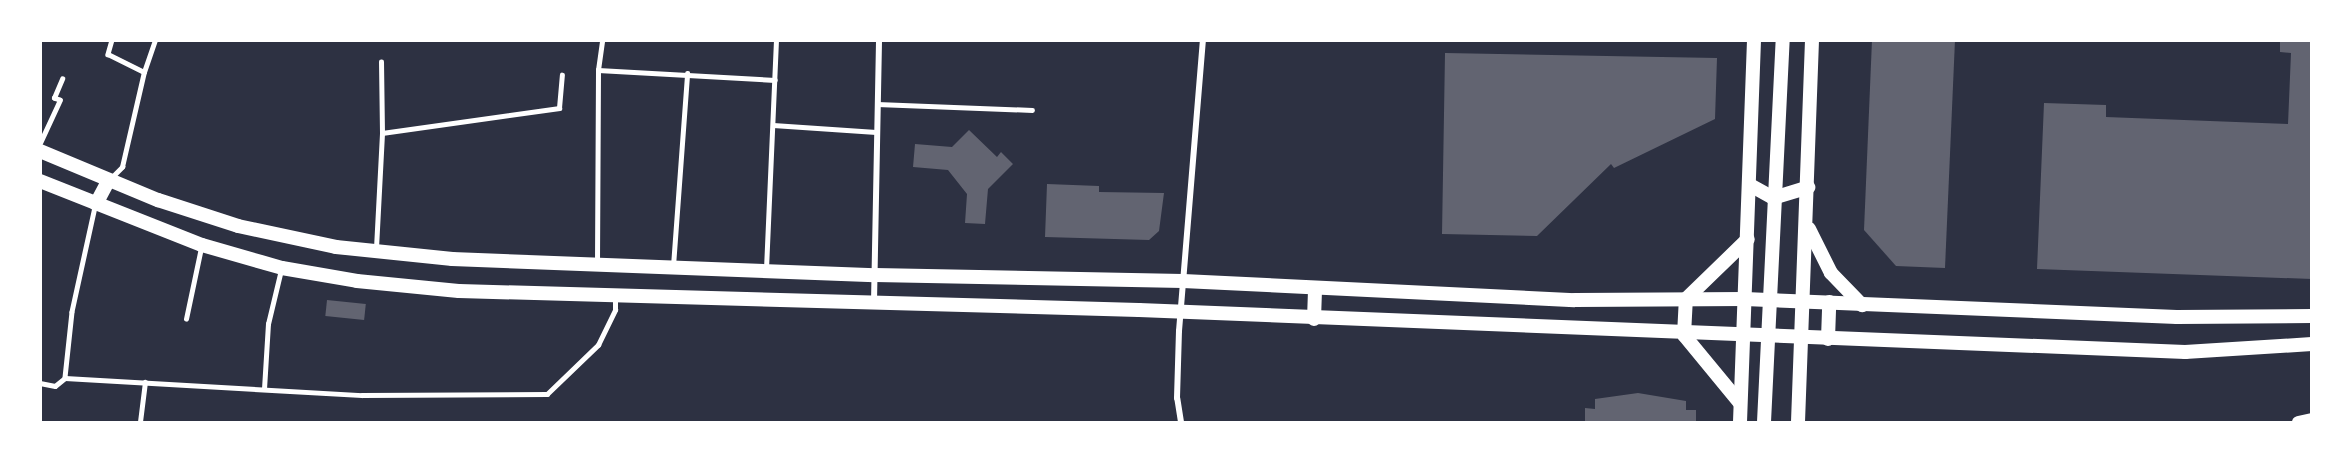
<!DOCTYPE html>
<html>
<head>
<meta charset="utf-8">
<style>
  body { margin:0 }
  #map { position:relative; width:2352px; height:463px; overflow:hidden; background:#2d3142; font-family:Barlow,sans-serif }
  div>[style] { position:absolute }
  .building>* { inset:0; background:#626471; transform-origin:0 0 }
  .service>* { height:4.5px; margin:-2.25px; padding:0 2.25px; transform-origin:2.25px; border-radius:2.25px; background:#fff }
  .minor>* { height:6px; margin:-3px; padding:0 3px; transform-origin:3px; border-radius:3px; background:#fff }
  .secondary>* { height:12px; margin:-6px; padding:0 6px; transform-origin:6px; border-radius:6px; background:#fff }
  .primary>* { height:14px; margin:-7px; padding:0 7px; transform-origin:7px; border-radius:7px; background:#fff }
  span { translate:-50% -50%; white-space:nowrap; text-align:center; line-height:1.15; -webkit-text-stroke:6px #fff; paint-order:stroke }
  .frame { position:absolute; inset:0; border:42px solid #fff; pointer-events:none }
</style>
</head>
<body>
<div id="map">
  <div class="building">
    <i style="clip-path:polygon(1872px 40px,1955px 40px,1945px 268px,1896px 266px,1864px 230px)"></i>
    <i style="clip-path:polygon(2280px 40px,2312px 40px,2312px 279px,2037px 269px,2044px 103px,2106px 105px,2106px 117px,2288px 124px,2291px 53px,2280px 52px)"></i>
    <i style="clip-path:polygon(1445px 53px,1717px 58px,1715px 119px,1614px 168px,1611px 164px,1537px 236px,1442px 234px)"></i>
    <i style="clip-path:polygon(969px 130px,997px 157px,1001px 152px,1013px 164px,988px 189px,985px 224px,965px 223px,967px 194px,948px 170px,913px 167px,915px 144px,952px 147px)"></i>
    <i style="clip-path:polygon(1047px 184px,1099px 186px,1099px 192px,1164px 193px,1159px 231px,1149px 240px,1045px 237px)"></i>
    <i style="left:327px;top:300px;width:39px;height:16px;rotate:6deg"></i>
    <i style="clip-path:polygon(1638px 393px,1686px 401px,1686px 410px,1696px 410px,1696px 422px,1585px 422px,1585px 408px,1595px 409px,1595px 399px)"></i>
  </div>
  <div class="service">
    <i style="left:112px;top:40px;width:15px;rotate:106deg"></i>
    <i style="left:108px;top:54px;width:40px;rotate:26.6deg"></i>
    <i style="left:598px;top:70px;width:177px;rotate:3.2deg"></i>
    <i style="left:877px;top:104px;width:155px;rotate:2.2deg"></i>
    <i style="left:773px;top:125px;width:103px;rotate:3.9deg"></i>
    <i style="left:382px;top:133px;width:179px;rotate:-8deg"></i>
    <i style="left:559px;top:108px;width:33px;rotate:-85deg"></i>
    <i style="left:40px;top:143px;width:47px;rotate:-65.1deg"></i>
    <i style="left:60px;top:100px;width:6px;rotate:-162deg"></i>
    <i style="left:54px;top:98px;width:21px;rotate:-67deg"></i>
    <i style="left:111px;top:178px;width:16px;rotate:-45deg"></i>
    <i style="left:122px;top:167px;width:98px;rotate:-77deg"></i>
    <i style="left:144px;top:72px;width:34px;rotate:-71deg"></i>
    <i style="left:95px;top:207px;width:107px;rotate:102.4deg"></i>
    <i style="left:72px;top:312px;width:66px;rotate:96.1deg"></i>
    <i style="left:65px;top:378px;width:297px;rotate:3.3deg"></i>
    <i style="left:362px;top:395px;width:185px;rotate:-0.3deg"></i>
    <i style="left:547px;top:394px;width:71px;rotate:-43.9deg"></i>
    <i style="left:598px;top:345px;width:39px;rotate:-64deg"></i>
    <i style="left:615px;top:310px;width:12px;rotate:-90deg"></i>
    <i style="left:376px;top:248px;width:115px;rotate:-87deg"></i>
    <i style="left:382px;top:133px;width:71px;rotate:-90.8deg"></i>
    <i style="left:597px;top:263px;width:193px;rotate:-89.7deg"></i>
    <i style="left:598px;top:70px;width:30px;rotate:-82deg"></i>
    <i style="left:673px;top:266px;width:193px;rotate:-85.8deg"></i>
    <i style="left:766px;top:269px;width:229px;rotate:-87.5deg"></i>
    <i style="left:186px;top:319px;width:73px;rotate:-78.1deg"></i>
    <i style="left:40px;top:383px;width:15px;rotate:11deg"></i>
    <i style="left:55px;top:386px;width:13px;rotate:-39deg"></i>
    <i style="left:264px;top:389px;width:65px;rotate:-86.5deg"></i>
    <i style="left:268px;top:324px;width:56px;rotate:-76.5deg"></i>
    <i style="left:140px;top:422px;width:40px;rotate:-82.9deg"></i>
  </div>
  <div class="minor">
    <i style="left:874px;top:302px;width:262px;rotate:-88.9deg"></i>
    <i style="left:1181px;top:422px;width:24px;rotate:-99deg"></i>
    <i style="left:1177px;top:398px;width:67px;rotate:-88.3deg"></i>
    <i style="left:1179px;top:331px;width:292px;rotate:-85.3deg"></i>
  </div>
  <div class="secondary">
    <i style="left:2298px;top:422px;width:14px;rotate:-12deg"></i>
  </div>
  <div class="primary">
    <i style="left:40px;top:151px;width:128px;rotate:22.6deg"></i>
    <i style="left:158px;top:200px;width:84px;rotate:18deg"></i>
    <i style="left:238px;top:226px;width:100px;rotate:12.1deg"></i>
    <i style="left:336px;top:247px;width:117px;rotate:5.9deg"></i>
    <i style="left:452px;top:259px;width:423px;rotate:2.2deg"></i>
    <i style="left:875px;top:275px;width:308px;rotate:1.1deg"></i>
    <i style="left:1183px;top:281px;width:392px;rotate:2.8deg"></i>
    <i style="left:1575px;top:300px;width:170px;rotate:-0.3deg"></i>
    <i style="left:1745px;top:299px;width:432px;rotate:2.4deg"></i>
    <i style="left:2177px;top:317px;width:135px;rotate:-0.4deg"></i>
    <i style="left:40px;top:181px;width:174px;rotate:21.6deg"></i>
    <i style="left:202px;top:245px;width:83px;rotate:16deg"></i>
    <i style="left:282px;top:268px;width:76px;rotate:9.8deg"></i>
    <i style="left:357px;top:281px;width:102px;rotate:5.6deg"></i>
    <i style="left:459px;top:291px;width:680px;rotate:1.6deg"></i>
    <i style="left:1139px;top:310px;width:1047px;rotate:2.3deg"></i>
    <i style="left:2185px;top:352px;width:127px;rotate:-3.6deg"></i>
    <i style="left:1750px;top:185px;width:26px;rotate:29deg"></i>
    <i style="left:1773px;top:198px;width:37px;rotate:-17deg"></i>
    <i style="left:96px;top:204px;width:27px;rotate:-62deg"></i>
    <i style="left:1809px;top:229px;width:49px;rotate:63.4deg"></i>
    <i style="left:1831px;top:273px;width:45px;rotate:45.9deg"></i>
    <i style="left:1314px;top:319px;width:30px;rotate:-88deg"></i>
    <i style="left:1828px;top:339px;width:37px;rotate:-88deg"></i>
    <i style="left:1740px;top:403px;width:88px;rotate:-129.5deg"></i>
    <i style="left:1684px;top:335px;width:36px;rotate:-87deg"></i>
    <i style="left:1686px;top:299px;width:86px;rotate:-44.1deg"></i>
    <i style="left:1740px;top:422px;width:382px;rotate:-87.9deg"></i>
    <i style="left:1764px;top:422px;width:382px;rotate:-87.2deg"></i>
    <i style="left:1798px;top:422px;width:382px;rotate:-87.9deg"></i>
  </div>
  <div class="frame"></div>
</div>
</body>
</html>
